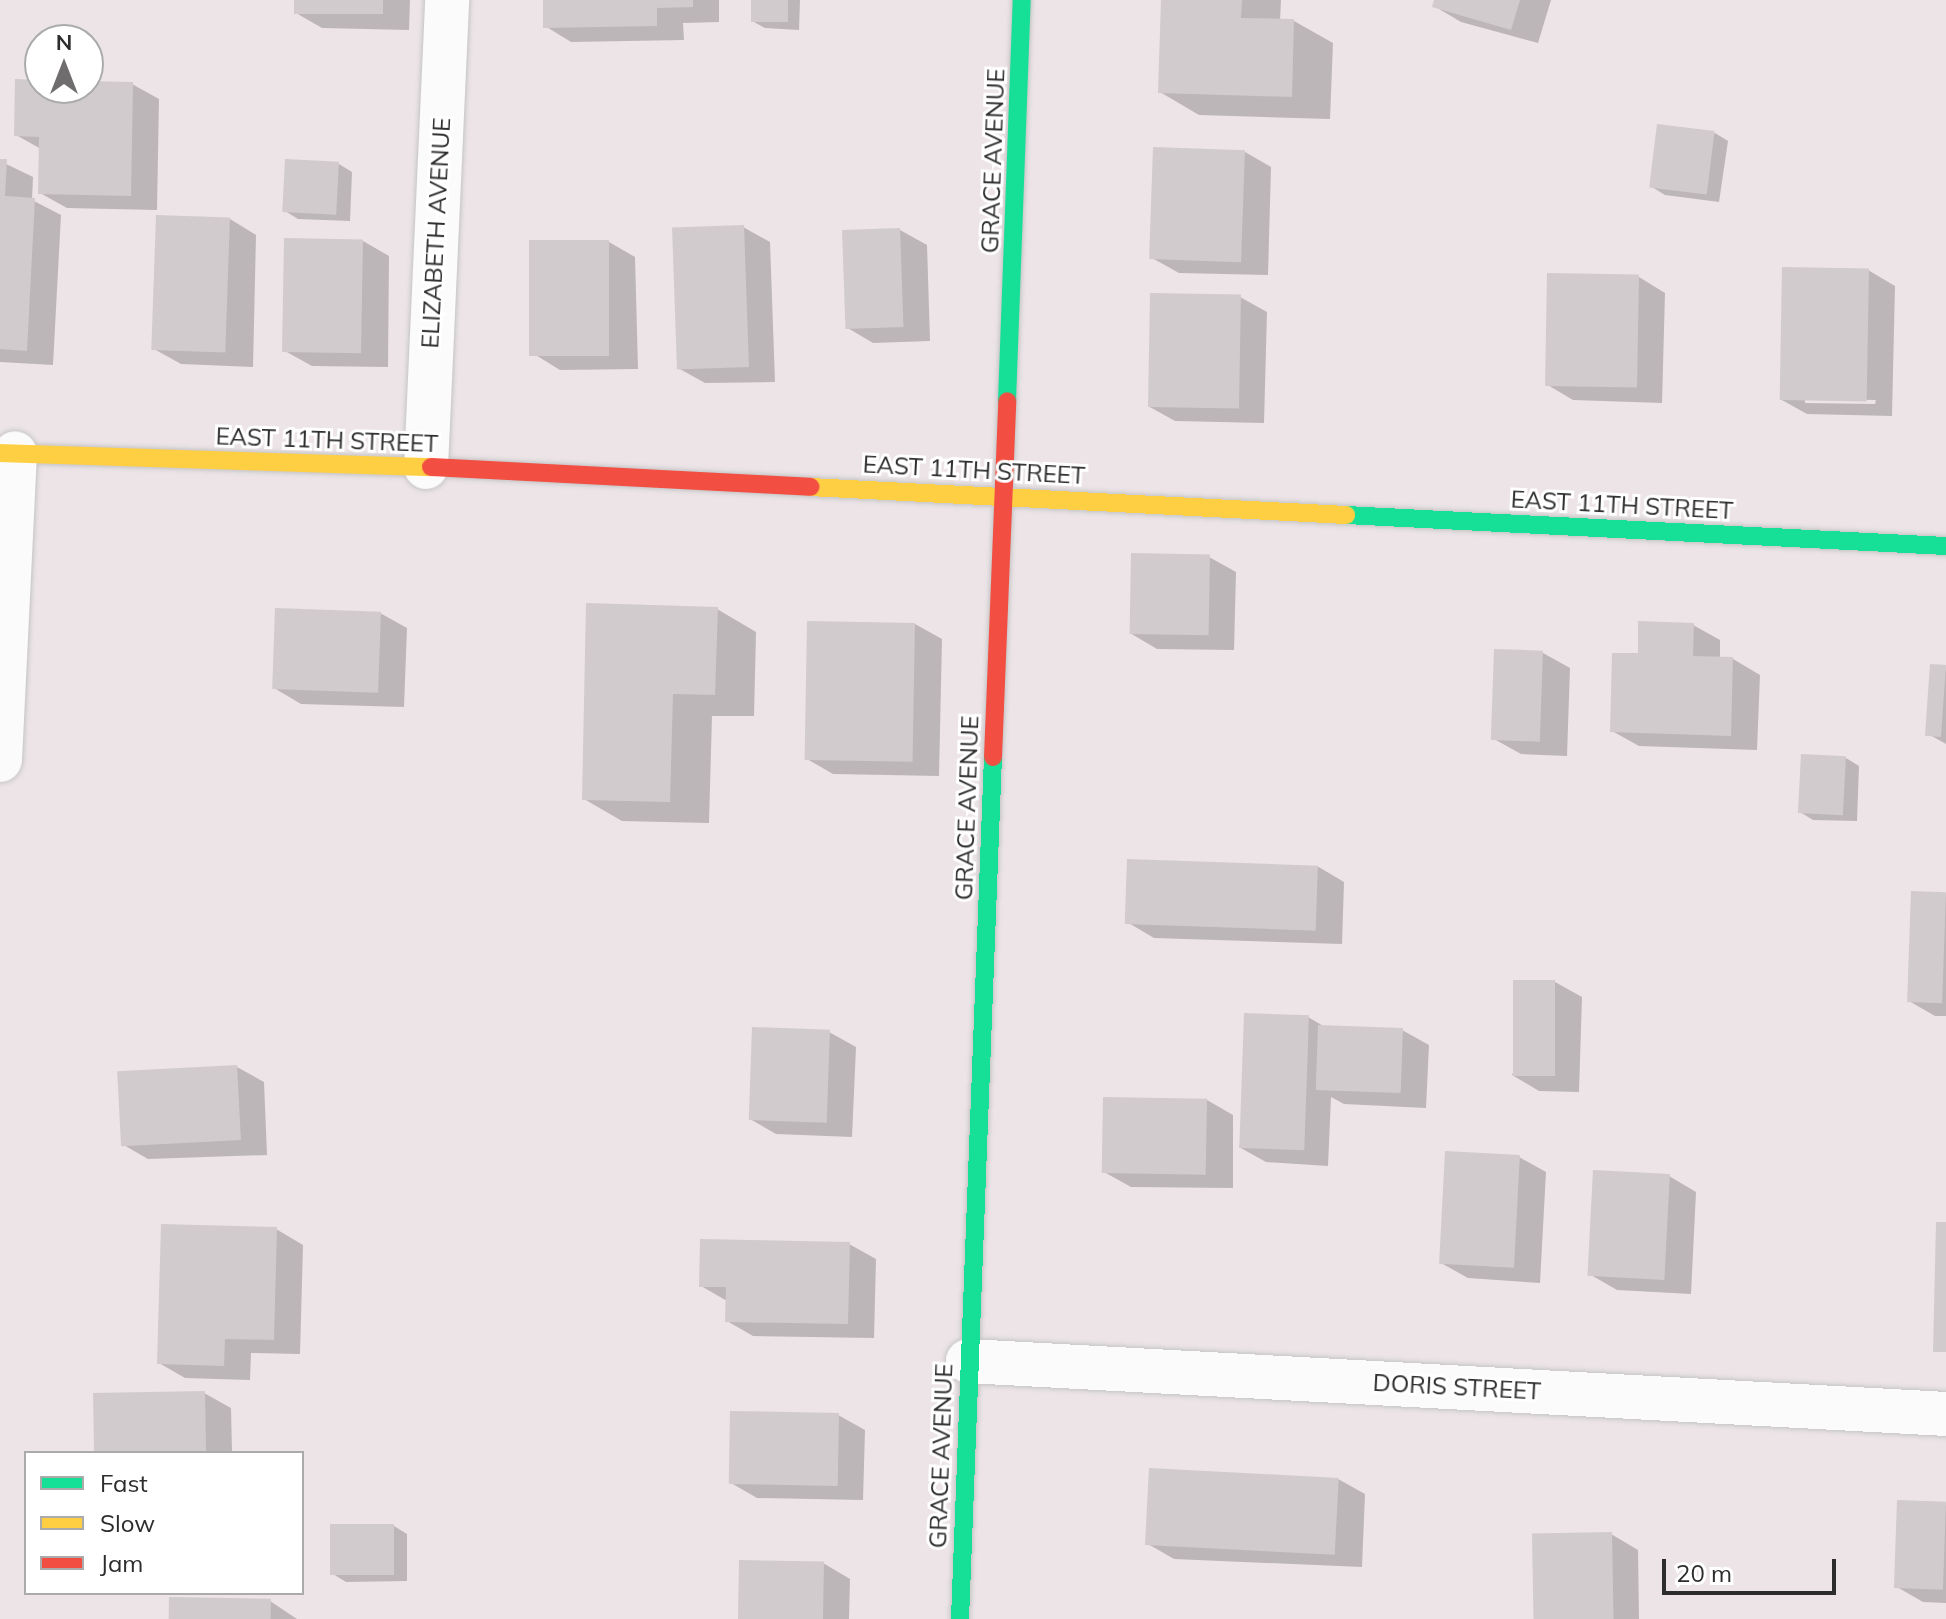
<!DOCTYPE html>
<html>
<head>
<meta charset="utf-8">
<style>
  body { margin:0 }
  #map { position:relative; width:1946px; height:1619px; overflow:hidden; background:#ece4e7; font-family:Mulish,sans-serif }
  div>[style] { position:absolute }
  .shadow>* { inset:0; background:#0003 }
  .building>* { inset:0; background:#d1cbce; transform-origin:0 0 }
  .roads { filter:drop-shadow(0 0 2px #c5c4c5) drop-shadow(0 0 2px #c5c4c5) }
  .street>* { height:44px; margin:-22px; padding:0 22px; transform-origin:22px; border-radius:22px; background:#fcfbfb }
  .fast>* { height:18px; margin:-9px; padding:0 9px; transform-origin:9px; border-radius:9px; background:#16e098 }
  .slow>* { height:18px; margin:-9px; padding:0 9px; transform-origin:9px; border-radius:9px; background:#ffcf43 }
  .jam>* { height:18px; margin:-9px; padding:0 9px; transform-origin:9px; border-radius:9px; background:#f24e42 }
  span { translate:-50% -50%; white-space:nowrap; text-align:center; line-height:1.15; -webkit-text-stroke:6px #fff; paint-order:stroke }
  .street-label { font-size:24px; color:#2d2d2d }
  .legend { position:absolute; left:24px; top:1451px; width:280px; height:144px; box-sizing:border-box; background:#fff; border:2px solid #ababab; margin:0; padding:10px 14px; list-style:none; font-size:24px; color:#2d2d2d }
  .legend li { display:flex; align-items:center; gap:16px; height:40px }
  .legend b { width:40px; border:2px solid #ababab }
  .north { position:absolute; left:24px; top:24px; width:80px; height:80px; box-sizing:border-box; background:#fff; border:2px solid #ababab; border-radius:50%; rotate:0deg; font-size:22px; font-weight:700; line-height:32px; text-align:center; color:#2d2d2d }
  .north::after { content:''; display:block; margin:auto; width:28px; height:36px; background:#706d6e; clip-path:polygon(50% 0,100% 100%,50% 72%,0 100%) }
  .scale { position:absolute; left:1662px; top:1559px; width:174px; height:36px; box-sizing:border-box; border:4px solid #2d2d2d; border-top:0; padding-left:10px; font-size:24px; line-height:28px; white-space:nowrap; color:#2d2d2d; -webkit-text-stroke:6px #fff; paint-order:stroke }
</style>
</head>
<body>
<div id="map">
  <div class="shadow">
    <i style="clip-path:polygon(296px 0,410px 0,409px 30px,322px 28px,296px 13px)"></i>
    <i style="clip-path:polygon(544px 0,719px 0,719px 22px,683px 23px,684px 40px,571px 42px,545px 26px)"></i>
    <i style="clip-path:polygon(753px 0,800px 0,799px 30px,765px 28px,752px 21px)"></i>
    <i style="clip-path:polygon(1163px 0,1281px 0,1280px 21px,1294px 21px,1333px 43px,1330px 119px,1199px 115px,1160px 92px)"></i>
    <i style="clip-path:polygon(1436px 0,1551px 0,1538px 43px,1461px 22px,1434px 6px)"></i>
    <i style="clip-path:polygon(40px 82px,40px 88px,88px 88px,88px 83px,132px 84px,159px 99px,157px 210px,67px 208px,40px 193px,41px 149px,16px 135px)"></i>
    <i style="clip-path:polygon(1715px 133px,1728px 141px,1719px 202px,1665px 195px,1652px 187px)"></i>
    <i style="clip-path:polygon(1245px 152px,1271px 167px,1268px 275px,1179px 273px,1152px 258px)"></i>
    <i style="clip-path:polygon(0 161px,33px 177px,32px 200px,61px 215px,53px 365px,0 362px)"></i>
    <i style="clip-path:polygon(339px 164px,352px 172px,350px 221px,298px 219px,285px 211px)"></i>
    <i style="clip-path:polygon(230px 219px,256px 235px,253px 367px,181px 364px,154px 349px)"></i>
    <i style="clip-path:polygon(743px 227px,770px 242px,775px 382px,705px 383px,678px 368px)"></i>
    <i style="clip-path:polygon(900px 230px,927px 245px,930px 341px,873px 343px,846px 327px)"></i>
    <i style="clip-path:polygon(363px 241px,389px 256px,388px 367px,312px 366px,285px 351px)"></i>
    <i style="clip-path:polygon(609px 242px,635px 257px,638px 369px,560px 370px,534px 354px)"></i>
    <i style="clip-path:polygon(evenodd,1868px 270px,1895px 286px,1892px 416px,1807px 414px,1780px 399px,1868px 270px,1805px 399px,1876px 400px,1875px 404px,1805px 403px,1805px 399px)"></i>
    <i style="clip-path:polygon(1639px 277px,1665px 293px,1662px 403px,1573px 400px,1546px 384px)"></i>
    <i style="clip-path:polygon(1240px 297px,1267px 312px,1264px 423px,1175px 421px,1148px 406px)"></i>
    <i style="clip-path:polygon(1209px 557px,1236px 572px,1234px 650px,1157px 649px,1130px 633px)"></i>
    <i style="clip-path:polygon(717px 609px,756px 632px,754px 716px,712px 716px,709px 823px,622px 821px,584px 799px)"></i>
    <i style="clip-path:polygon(380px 613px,407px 628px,404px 707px,301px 704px,274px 688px)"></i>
    <i style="clip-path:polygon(915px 624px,942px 639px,939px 776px,833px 774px,807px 759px)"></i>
    <i style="clip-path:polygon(1693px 625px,1720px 640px,1720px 659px,1733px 659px,1760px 675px,1757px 750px,1639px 746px,1612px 731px,1640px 655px)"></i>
    <i style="clip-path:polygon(1543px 653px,1570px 668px,1567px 756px,1521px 754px,1494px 739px)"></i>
    <i style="clip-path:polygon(1946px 667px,1946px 744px,1930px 735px)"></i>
    <i style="clip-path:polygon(1846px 758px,1859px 766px,1857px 821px,1813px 820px,1800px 812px)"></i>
    <i style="clip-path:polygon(1317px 866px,1344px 882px,1342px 944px,1154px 938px,1127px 922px)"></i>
    <i style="clip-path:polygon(1946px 894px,1946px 1016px,1935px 1016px,1909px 1001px)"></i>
    <i style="clip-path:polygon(1555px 982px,1582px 997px,1579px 1092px,1539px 1091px,1512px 1075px)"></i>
    <i style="clip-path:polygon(1308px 1017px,1325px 1027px,1402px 1030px,1429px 1045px,1426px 1108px,1344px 1104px,1331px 1097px,1328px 1166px,1266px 1162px,1239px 1147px)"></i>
    <i style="clip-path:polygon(829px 1032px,856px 1047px,852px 1137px,776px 1134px,750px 1119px)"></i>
    <i style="clip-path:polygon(237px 1067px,264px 1082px,267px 1155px,148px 1159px,122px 1144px)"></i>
    <i style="clip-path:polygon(1207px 1100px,1233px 1115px,1233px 1188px,1131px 1187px,1104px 1172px)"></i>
    <i style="clip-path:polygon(1519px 1157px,1546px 1172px,1540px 1283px,1468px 1278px,1441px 1263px)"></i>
    <i style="clip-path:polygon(1669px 1176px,1696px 1192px,1691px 1294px,1617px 1290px,1591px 1275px)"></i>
    <i style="clip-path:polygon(276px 1229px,303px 1245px,300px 1354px,251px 1353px,250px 1380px,185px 1378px,159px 1363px)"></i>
    <i style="clip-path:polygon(849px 1244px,876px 1259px,874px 1338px,753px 1336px,727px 1321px,727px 1301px,701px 1286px)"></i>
    <i style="clip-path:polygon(204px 1393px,231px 1408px,232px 1453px,96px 1453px)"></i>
    <i style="clip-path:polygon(838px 1415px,865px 1430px,863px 1500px,757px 1498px,731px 1483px)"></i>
    <i style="clip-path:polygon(1338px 1479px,1365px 1494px,1362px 1567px,1174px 1559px,1148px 1544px)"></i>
    <i style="clip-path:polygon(1946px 1504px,1946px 1603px,1923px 1602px,1897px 1587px)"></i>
    <i style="clip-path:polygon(394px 1526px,407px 1534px,407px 1581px,346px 1582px,333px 1574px)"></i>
    <i style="clip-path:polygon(1611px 1534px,1638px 1550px,1639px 1619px,1535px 1619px)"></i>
    <i style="clip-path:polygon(823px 1563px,850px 1579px,849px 1619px,740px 1619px)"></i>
    <i style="clip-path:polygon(270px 1601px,297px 1619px,170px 1619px)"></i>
  </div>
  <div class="building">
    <i style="left:294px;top:0;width:89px;height:14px"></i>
    <i style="clip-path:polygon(543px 0,693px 0,693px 7px,657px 8px,657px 26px,543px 28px)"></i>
    <i style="left:751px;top:0;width:37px;height:22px"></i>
    <i style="clip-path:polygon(1161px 0,1242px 0,1241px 18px,1294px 19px,1292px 97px,1158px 93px)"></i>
    <i style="clip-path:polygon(1434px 0,1520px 0,1511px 30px,1432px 7px)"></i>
    <i style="clip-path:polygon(15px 79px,40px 80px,40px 88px,88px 88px,88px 81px,133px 82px,131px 196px,38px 194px,39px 137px,14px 136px)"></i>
    <i style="left:1657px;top:124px;width:58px;height:64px;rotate:7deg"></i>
    <i style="left:1153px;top:147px;width:92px;height:112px;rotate:2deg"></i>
    <i style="clip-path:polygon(0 159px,7px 159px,5px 196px,35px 198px,27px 351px,0 349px)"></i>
    <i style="left:285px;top:159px;width:54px;height:53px;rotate:3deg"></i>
    <i style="left:156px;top:215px;width:74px;height:135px;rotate:2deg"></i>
    <i style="left:744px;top:225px;width:142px;height:72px;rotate:88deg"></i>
    <i style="left:900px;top:228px;width:99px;height:58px;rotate:88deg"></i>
    <i style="left:284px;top:238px;width:79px;height:114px;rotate:1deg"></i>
    <i style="left:529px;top:240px;width:80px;height:116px"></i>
    <i style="left:1782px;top:267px;width:87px;height:133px;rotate:1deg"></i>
    <i style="left:1547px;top:273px;width:92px;height:113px;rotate:1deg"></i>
    <i style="left:1150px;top:293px;width:91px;height:114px;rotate:1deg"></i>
    <i style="left:1131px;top:553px;width:79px;height:81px;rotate:1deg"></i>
    <i style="clip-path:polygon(586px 603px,718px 607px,715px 695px,673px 694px,670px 802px,582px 800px)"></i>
    <i style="left:275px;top:608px;width:106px;height:81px;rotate:2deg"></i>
    <i style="left:807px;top:621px;width:108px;height:139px;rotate:1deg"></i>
    <i style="clip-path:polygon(1638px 621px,1694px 623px,1693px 656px,1733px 657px,1731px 736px,1610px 732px,1612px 653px,1638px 653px)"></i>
    <i style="left:1494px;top:649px;width:49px;height:91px;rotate:2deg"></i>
    <i style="left:1930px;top:664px;width:16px;height:72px;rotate:4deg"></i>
    <i style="left:1801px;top:754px;width:45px;height:59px;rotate:3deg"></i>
    <i style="left:1127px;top:859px;width:191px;height:65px;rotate:2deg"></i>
    <i style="left:1911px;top:891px;width:35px;height:111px;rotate:2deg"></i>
    <i style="left:1513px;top:980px;width:42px;height:96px"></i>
    <i style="left:1244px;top:1013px;width:65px;height:135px;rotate:2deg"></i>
    <i style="left:1318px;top:1025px;width:85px;height:65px;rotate:2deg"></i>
    <i style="left:752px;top:1027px;width:78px;height:93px;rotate:2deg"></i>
    <i style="left:237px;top:1065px;width:75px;height:120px;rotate:87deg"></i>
    <i style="left:1103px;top:1097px;width:104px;height:76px;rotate:1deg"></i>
    <i style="left:1445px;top:1151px;width:75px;height:113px;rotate:3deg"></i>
    <i style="left:1593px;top:1170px;width:77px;height:106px;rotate:3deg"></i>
    <i style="clip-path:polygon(1936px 1222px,1946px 1222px,1946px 1352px,1933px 1352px)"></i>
    <i style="clip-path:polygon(161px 1224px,277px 1227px,274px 1340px,225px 1339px,224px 1366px,157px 1364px)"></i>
    <i style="clip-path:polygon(700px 1239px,850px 1242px,848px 1324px,725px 1322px,726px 1287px,699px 1287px)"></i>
    <i style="left:205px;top:1391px;width:62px;height:112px;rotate:89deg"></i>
    <i style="left:730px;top:1411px;width:109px;height:73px;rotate:1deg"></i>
    <i style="left:1149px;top:1468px;width:190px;height:77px;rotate:3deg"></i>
    <i style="left:1897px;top:1500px;width:49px;height:88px;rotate:2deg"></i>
    <i style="left:394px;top:1524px;width:51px;height:64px;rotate:90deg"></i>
    <i style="left:1612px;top:1532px;width:87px;height:80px;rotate:89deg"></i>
    <i style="left:739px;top:1560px;width:85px;height:59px;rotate:1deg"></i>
    <i style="left:169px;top:1597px;width:102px;height:22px;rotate:1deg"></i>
  </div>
  <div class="roads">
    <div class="street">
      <i style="left:426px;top:467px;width:467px;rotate:-87.4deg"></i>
      <i style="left:0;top:760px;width:307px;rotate:-87.2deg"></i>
      <i style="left:968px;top:1361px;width:979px;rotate:3.1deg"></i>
    </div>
    <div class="fast">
      <i style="left:1007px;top:401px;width:401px;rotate:-87.9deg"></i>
      <i style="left:1346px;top:515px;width:601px;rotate:2.96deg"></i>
      <i style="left:960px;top:1619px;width:863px;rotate:-87.81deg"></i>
    </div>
    <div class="slow">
      <i style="left:0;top:453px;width:431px;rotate:1.9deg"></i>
      <i style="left:810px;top:487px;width:537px;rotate:2.99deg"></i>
    </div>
    <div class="jam">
      <i style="left:431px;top:467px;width:380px;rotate:3deg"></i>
      <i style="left:993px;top:757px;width:356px;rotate:-87.7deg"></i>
    </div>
  </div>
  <div class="street-label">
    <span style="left:993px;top:161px;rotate:-88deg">GRACE AVENUE</span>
    <span style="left:436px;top:233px;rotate:-87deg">ELIZABETH AVENUE</span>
    <span style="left:327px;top:440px;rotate:2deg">EAST 11TH STREET</span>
    <span style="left:974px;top:470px;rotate:3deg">EAST 11TH STREET</span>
    <span style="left:1622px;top:505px;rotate:3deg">EAST 11TH STREET</span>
    <span style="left:967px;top:808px;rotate:-88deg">GRACE AVENUE</span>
    <span style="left:1457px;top:1387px;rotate:3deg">DORIS STREET</span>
    <span style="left:941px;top:1456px;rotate:-88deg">GRACE AVENUE</span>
  </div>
  <ul class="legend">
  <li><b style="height:10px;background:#16e098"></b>Fast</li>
  <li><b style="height:10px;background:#ffcf43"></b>Slow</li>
  <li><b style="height:10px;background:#f24e42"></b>Jam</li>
  </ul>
  <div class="north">N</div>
  <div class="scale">20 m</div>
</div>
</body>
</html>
